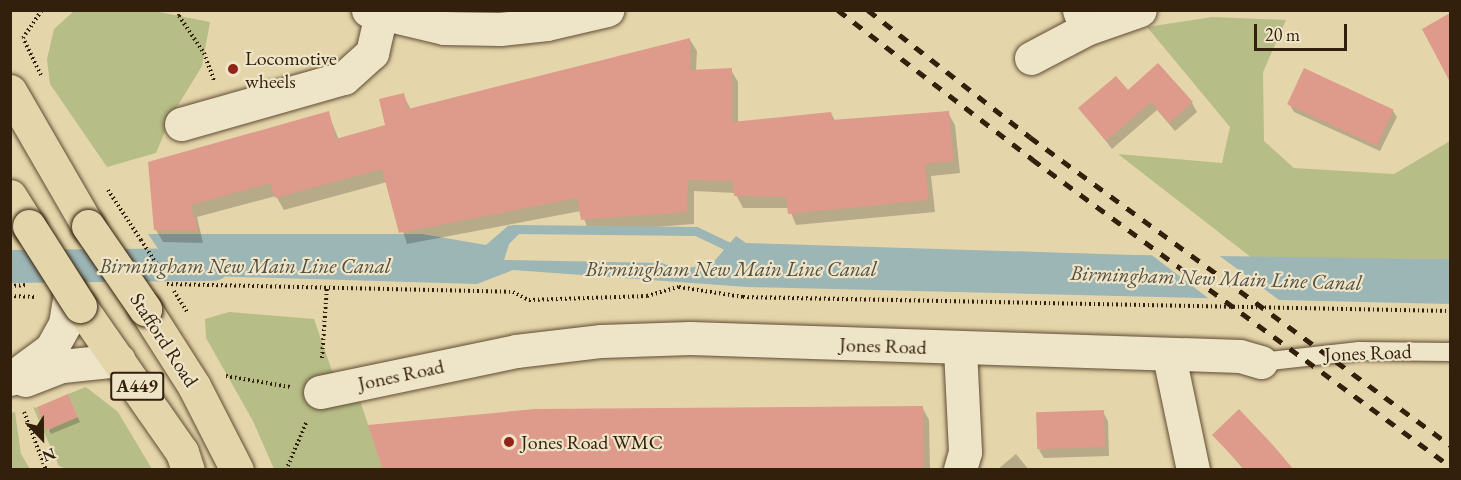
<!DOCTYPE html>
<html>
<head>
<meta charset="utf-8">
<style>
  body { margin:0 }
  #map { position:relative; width:1461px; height:480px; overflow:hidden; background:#e5d5aa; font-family:"EB Garamond",serif }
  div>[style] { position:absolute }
  .green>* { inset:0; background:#b7bd87 }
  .water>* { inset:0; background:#9cb5b5 }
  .pier>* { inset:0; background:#e5d5aa }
  .shadow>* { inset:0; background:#0003 }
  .stream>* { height:9px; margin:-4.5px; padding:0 4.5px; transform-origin:4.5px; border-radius:4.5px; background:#9cb5b5 }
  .canal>* { height:33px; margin:-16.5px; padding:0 16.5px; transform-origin:16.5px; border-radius:16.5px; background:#9cb5b5 }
  .building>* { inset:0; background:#de9a8a; transform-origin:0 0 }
  .path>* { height:4px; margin-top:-2px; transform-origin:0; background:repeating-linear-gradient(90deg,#33200c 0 1.5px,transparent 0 4.5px) }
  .roads { filter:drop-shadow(0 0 2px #604d34) drop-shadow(0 0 2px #604d34) }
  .lane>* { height:18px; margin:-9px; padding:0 9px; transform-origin:9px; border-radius:9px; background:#eee4c8 }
  .street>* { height:33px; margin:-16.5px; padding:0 16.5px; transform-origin:16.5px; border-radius:16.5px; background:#eee4c8 }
  .secondary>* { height:33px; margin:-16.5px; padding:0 16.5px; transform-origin:16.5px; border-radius:16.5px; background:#eee4c8 }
  .highway>* { height:33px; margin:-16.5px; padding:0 16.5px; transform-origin:16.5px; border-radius:16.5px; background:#e5d5aa }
  .rail>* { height:4.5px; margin-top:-2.25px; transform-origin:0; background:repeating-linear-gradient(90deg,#33200c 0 10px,transparent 0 20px) }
  .path-bridge>* { height:4px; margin-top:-2px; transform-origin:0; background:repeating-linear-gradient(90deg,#33200c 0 1.5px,transparent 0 4.5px) }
  .bridges { filter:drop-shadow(0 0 2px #33200c) drop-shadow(0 0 2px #33200c) }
  .highway-bridge>* { height:33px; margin:-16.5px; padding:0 16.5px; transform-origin:16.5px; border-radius:16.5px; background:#e5d5aa }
  .dots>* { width:16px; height:16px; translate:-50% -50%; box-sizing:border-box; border:3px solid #eee4c8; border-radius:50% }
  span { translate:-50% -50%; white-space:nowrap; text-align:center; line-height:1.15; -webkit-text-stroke:4.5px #eee4c8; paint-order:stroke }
  .shield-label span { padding:2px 4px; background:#eee4c8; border:2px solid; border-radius:4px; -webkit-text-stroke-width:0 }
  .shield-label { font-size:18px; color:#33200c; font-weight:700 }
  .poi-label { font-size:20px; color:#33200c }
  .left { translate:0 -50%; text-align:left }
  .street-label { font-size:20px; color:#33200c }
  .water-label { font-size:21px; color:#524d3f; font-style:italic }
  .frame { position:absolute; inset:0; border:12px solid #33200c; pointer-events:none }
  .north { position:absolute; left:12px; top:408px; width:60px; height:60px; -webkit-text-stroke:4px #eee4c8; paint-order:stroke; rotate:158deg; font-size:16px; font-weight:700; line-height:24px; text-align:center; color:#33200c }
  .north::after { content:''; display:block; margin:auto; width:21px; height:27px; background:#33200c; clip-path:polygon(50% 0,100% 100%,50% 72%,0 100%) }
  .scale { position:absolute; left:1254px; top:24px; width:93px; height:27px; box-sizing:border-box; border:3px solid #33200c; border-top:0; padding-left:8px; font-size:18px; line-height:21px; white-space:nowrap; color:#33200c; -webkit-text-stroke:4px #eee4c8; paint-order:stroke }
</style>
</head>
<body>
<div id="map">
  <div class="green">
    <i style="clip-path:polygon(74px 11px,154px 11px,210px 22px,202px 66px,172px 115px,156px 153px,107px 167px,50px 84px,47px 59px,54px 29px)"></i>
    <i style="clip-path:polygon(1212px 17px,1286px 20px,1263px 72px,1264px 141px,1294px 168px,1394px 174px,1450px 141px,1450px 259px,1252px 258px,1118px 154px,1222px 163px,1230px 127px,1147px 27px)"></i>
    <i style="clip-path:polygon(229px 312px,314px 319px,332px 371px,353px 380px,383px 469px,274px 469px,253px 421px,206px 338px,205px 319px)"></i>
    <i style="clip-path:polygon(86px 387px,118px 412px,152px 469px,69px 470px,59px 466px,33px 407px,37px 408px,48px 430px,78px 417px,68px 394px)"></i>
    <i style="clip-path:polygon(15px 412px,21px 454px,30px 469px,11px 469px,11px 413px)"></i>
  </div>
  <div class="water">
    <i style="clip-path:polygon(509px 225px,519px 234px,509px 244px,504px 260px,662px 263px,675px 268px,710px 266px,736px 236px,746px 243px,1134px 255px,1450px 259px,1450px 304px,747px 287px,513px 270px,477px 284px,176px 275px,148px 234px,422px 234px,486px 245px)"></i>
  </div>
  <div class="pier">
    <i style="clip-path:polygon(1149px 253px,1217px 254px,1283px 303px,1212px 301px)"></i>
  </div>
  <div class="shadow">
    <i style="clip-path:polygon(1450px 15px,1450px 74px,1449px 75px,1424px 30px)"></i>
    <i style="clip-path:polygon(690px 40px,697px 51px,696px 71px,731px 70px,738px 82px,738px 123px,831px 113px,835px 121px,948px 113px,955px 125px,960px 173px,931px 176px,935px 212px,796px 225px,789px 208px,743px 208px,735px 193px,694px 191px,694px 224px,589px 232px,581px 211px,407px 244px,387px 182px,284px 210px,276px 196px,197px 217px,203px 243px,163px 242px,156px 230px,149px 163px,328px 113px,339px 140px,387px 126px,403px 94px,411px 110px)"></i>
    <i style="clip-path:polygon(1127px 92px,1192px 103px,1197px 112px,1175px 131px,1157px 110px,1112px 149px,1080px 108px)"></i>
    <i style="clip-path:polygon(1290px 105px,1393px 111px,1397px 117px,1380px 151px,1294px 112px)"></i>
    <i style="clip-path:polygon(70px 400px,80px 422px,51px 434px,49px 430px)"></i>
    <i style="clip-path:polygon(922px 407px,929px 420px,930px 470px,384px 470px)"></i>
    <i style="clip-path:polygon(1103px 412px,1108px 421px,1109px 456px,1044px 458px,1039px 450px)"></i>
    <i style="clip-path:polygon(1214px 435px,1292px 470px,1244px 470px)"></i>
    <i style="clip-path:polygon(1016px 454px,1029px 470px,997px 470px)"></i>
  </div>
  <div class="stream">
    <i style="left:505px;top:239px;width:13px;rotate:-51deg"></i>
    <i style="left:513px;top:229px;width:183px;rotate:0.6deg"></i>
    <i style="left:696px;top:231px;width:49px;rotate:25.5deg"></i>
  </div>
  <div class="canal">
    <i style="left:10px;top:266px;width:203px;rotate:-0.6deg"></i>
  </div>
  <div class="building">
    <i style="clip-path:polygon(1450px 13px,1450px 82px,1422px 29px)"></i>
    <i style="clip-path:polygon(690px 38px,690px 70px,732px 68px,732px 122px,831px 112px,832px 120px,949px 111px,954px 161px,925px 164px,929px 200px,788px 214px,786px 197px,734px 196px,733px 181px,688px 180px,687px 212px,581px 220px,577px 198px,399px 233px,382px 169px,275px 198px,270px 183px,191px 205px,198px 231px,154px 230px,148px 162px,329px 111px,336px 139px,385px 125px,379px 99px,404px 93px,408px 109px)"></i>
    <i style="clip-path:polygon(1158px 63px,1193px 102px,1169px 123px,1151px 102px,1106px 141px,1078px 108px,1116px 76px,1128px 90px)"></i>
    <i style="left:1304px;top:68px;width:99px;height:40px;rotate:25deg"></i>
    <i style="left:68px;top:394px;width:25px;height:34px;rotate:67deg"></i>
    <i style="clip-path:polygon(923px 406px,924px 470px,383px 470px,368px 425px,535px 409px)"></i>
    <i style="clip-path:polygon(1239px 409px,1272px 444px,1294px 470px,1246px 470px,1212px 435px)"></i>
    <i style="left:1104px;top:410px;width:37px;height:68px;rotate:88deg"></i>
  </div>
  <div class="path">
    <i style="left:180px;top:10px;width:6px;rotate:99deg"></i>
    <i style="left:179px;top:16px;width:45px;rotate:56deg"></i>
    <i style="left:204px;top:53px;width:30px;rotate:70deg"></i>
    <i style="left:41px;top:75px;width:41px;rotate:-115.9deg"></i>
    <i style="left:23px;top:38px;width:34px;rotate:-56deg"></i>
    <i style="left:108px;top:190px;width:60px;rotate:56.6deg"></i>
    <i style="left:167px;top:284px;width:346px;rotate:1.3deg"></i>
    <i style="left:513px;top:292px;width:18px;rotate:27deg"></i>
    <i style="left:529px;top:300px;width:118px;rotate:-1.9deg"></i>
    <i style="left:647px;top:296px;width:33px;rotate:-16deg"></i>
    <i style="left:679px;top:287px;width:65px;rotate:8.9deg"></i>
    <i style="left:743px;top:297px;width:707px;rotate:1.13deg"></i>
    <i style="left:10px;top:286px;width:18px;rotate:-3deg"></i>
    <i style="left:10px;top:296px;width:27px;rotate:2deg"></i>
    <i style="left:322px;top:358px;width:71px;rotate:-86deg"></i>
    <i style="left:226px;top:376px;width:65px;rotate:9.8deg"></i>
    <i style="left:24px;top:412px;width:62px;rotate:69.2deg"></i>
    <i style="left:286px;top:470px;width:53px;rotate:-66.8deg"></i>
  </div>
  <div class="roads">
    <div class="lane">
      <i style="left:1261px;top:362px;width:99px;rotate:-6.4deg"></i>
      <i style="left:1359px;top:351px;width:91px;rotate:0.6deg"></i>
    </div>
    <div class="street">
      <i style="left:1079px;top:10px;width:20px;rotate:70deg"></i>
      <i style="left:1086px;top:29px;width:57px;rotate:-19.4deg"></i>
      <i style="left:1031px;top:58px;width:62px;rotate:-27.8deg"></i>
      <i style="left:181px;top:124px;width:169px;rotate:-15.8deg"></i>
      <i style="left:344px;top:78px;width:38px;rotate:-42deg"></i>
      <i style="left:372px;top:53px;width:40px;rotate:-77deg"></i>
      <i style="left:960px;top:349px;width:103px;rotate:87.2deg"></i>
      <i style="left:965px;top:452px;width:19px;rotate:106deg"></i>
      <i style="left:1169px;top:356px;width:116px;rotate:78.1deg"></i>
      <i style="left:10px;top:379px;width:51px;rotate:-36.2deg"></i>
      <i style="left:51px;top:349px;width:29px;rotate:-61deg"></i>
      <i style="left:65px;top:324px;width:33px;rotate:-81deg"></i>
      <i style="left:25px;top:380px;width:40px;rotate:-21deg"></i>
      <i style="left:62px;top:366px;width:57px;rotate:-6deg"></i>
      <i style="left:320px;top:392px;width:200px;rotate:-11.8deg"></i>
      <i style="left:516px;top:351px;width:86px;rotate:-6.7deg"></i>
      <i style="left:601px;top:341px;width:89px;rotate:-1.9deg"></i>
      <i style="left:690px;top:338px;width:550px;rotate:1.87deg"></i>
      <i style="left:1240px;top:356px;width:22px;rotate:16deg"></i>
    </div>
    <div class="secondary">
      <i style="left:368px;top:10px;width:78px;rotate:13.3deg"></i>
      <i style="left:444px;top:28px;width:56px;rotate:1deg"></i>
      <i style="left:500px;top:29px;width:47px;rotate:-6.1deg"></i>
      <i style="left:547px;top:24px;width:62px;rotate:-13.1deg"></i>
    </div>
    <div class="highway">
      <i style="left:10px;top:91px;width:156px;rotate:60deg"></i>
      <i style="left:10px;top:196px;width:36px;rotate:58deg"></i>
      <i style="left:80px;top:306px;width:178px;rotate:55.1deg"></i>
      <i style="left:182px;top:452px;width:19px;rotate:72deg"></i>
      <i style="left:145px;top:309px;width:91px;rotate:57.5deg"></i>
      <i style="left:194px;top:386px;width:94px;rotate:62.9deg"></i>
    </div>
  </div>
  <div class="rail">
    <i style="left:838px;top:10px;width:245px;rotate:37.5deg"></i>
    <i style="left:1032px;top:159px;width:519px;rotate:36.3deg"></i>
    <i style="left:868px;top:10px;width:206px;rotate:38.1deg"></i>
    <i style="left:1030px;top:137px;width:521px;rotate:36.25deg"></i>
  </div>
  <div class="path-bridge">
    <i style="left:141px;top:240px;width:30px;rotate:57deg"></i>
    <i style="left:174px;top:291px;width:26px;rotate:58deg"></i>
  </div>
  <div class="bridges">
    <div class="highway-bridge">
      <i style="left:29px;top:226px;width:95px;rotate:57.5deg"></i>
      <i style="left:88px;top:226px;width:101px;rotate:55.5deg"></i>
    </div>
  </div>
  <div class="dots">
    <i style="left:233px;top:69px;background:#8f2418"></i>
    <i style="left:509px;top:442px;background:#8f2418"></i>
  </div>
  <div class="shield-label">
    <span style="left:137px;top:386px">A449</span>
  </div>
  <div class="poi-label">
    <span class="left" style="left:245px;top:70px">Locomotive<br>wheels</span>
    <span class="left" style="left:521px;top:442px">Jones Road WMC</span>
  </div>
  <div class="street-label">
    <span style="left:164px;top:340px;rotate:57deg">Stafford Road</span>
    <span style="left:883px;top:346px;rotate:2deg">Jones Road</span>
    <span style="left:1368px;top:353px;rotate:-2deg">Jones Road</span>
    <span style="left:401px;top:375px;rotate:-12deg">Jones Road</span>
  </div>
  <div class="water-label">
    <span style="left:245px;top:266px">Birmingham New Main Line Canal</span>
    <span style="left:731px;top:269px">Birmingham New Main Line Canal</span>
    <span style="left:1216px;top:278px;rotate:2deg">Birmingham New Main Line Canal</span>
  </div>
  <div class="frame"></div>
  <div class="north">N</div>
  <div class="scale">20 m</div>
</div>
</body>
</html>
